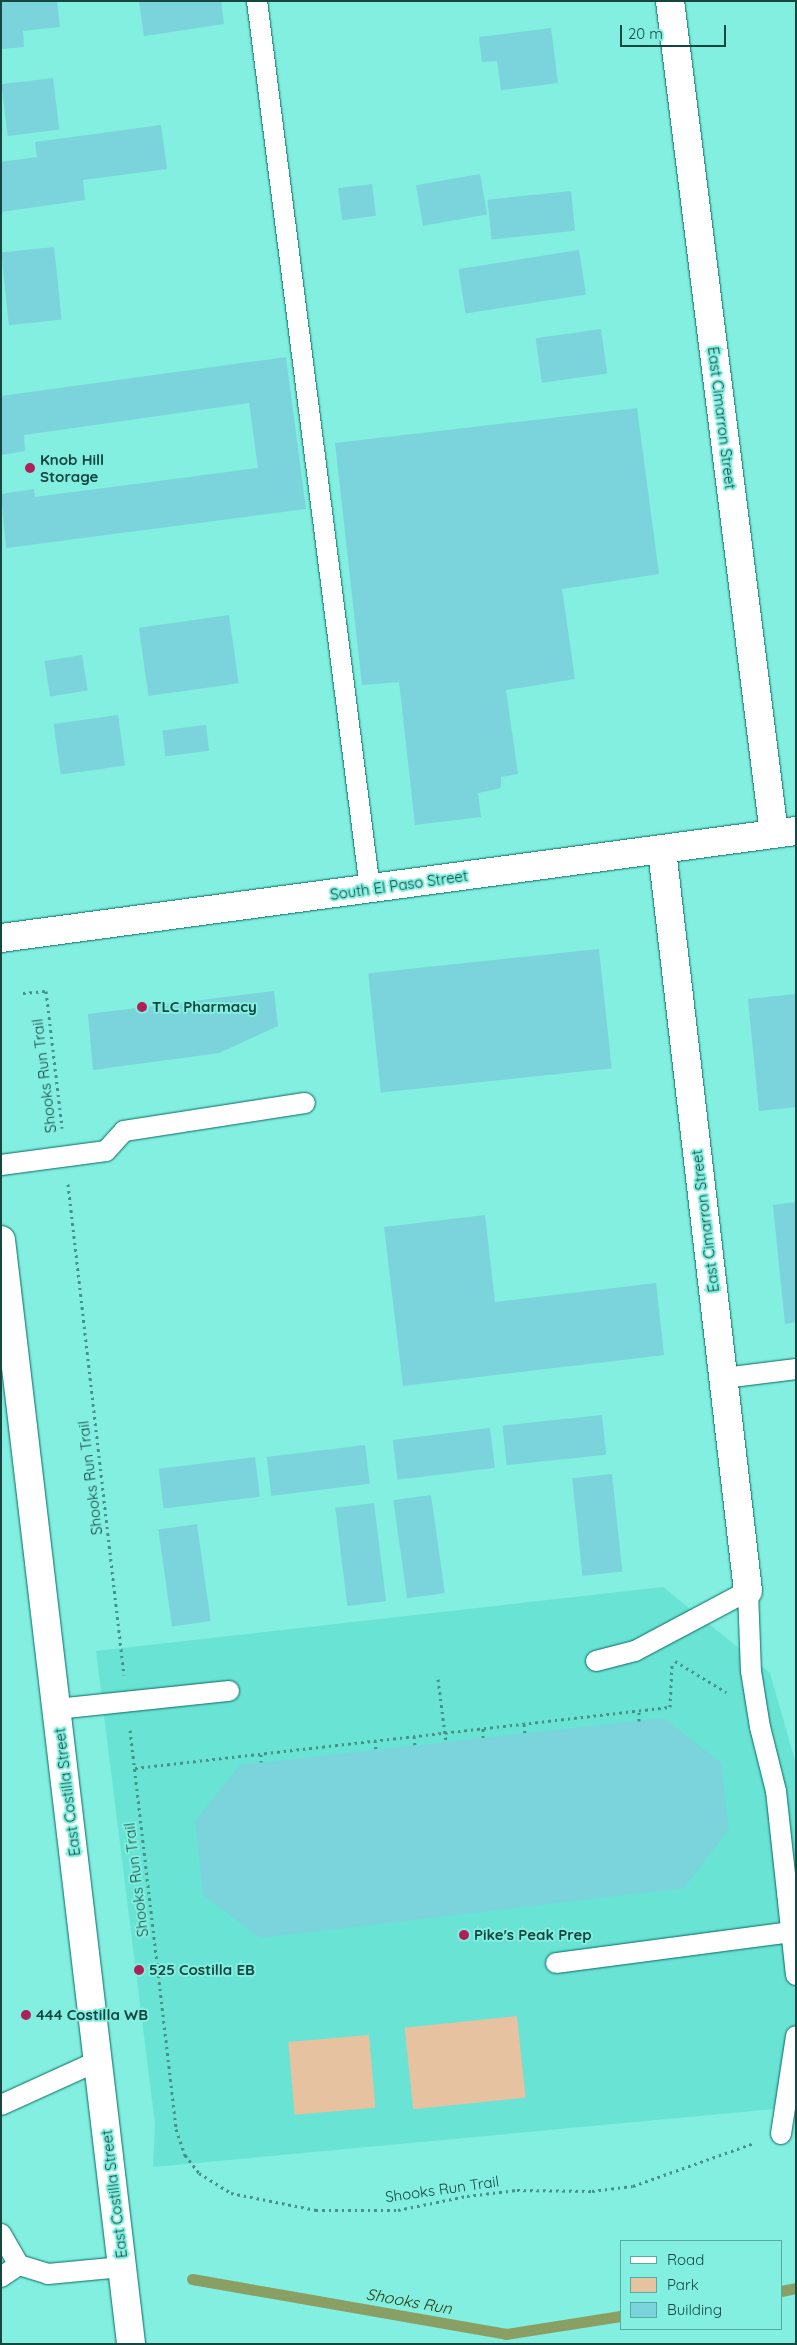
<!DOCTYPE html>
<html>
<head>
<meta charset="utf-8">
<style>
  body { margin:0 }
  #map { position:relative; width:797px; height:2345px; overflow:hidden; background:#82efe0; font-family:Quicksand,sans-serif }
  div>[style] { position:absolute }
  .built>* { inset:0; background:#69e3d4 }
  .green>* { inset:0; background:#e6c2a1; transform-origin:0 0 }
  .stream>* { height:11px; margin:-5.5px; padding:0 5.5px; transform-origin:5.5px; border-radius:5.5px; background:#8a9f64 }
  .building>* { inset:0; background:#7bd3dc; transform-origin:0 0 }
  .path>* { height:3px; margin-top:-1.5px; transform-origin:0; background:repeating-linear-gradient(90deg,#479288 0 2.5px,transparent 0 6.5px) }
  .roads { filter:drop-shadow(0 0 1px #076b62) drop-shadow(0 0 1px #076b62) }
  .lane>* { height:20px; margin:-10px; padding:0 10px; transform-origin:10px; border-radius:10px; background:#fff }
  .street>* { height:28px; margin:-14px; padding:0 14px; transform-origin:14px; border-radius:14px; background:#fff }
  .secondary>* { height:28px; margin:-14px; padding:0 14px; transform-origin:14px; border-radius:14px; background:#fff }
  .dots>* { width:14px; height:14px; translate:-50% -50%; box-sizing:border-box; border:2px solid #82efe0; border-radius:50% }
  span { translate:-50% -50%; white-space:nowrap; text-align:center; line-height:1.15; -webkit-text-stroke:4px #82efe0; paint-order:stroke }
  .street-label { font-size:15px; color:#164640 }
  .poi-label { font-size:15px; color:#164640; font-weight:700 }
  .left { translate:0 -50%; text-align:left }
  .water-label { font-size:16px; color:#2c3a0d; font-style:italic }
  .frame { position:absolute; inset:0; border:2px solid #164640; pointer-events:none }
  .legend { position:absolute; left:620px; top:2240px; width:162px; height:90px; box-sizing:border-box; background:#82efe0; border:1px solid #57aba0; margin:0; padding:6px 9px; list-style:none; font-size:15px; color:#164640 }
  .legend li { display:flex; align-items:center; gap:10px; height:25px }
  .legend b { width:25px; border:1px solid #57aba0 }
  .scale { position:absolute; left:620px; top:25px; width:106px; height:22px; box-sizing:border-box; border:2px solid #164640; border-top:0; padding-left:6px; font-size:15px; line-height:18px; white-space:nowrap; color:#164640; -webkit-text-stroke:4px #82efe0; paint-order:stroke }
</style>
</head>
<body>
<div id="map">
  <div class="built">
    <i style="clip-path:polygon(663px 1587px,770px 1673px,796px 1764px,796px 2107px,153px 2167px,155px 2124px,96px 1651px)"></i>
  </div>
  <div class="green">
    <i style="left:517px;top:2016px;width:82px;height:113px;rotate:84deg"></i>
    <i style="left:369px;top:2035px;width:73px;height:81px;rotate:85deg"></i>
  </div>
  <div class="stream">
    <i style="left:192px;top:2279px;width:319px;rotate:9.9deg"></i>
    <i style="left:506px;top:2334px;width:116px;rotate:-8.9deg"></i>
    <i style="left:781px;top:2291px;width:15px;rotate:-11deg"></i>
  </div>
  <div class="building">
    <i style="clip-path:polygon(1px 1px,57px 1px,60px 27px,23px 31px,24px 47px,1px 49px)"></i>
    <i style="clip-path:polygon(139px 1px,221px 1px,224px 24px,144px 36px)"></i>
    <i style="clip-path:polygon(551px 28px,558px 83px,501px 90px,497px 61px,482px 62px,479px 37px)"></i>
    <i style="left:53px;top:78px;width:52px;height:52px;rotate:83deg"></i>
    <i style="clip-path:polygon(161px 125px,167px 169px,83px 180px,85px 200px,1px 212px,1px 162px,37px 157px,35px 142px)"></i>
    <i style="left:480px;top:174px;width:41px;height:65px;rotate:80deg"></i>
    <i style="left:372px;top:184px;width:32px;height:34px;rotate:83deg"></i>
    <i style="left:571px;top:191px;width:40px;height:84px;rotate:84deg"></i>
    <i style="left:54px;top:247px;width:73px;height:53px;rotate:84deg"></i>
    <i style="left:579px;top:250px;width:45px;height:122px;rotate:81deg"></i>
    <i style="left:601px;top:329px;width:45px;height:66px;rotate:82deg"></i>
    <i style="clip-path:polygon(286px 357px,306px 509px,6px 548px,1px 494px,34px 489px,35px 497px,258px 468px,249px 403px,24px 435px,25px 451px,1px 455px,1px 396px)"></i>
    <i style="clip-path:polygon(637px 408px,659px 574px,562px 589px,575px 679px,506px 690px,518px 774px,501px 777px,501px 788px,478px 793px,481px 817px,415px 825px,399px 682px,362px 685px,335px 443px)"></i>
    <i style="left:229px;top:615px;width:69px;height:91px;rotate:82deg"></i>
    <i style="left:82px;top:655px;width:36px;height:38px;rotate:81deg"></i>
    <i style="left:118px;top:715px;width:51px;height:65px;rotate:82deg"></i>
    <i style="left:206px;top:725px;width:26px;height:44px;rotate:83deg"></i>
    <i style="left:599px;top:949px;width:120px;height:232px;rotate:84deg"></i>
    <i style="clip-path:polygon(274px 991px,278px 1026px,219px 1053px,93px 1070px,88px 1014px)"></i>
    <i style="clip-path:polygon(796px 994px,796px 1107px,759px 1111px,748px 999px)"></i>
    <i style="clip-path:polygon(796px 1202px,796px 1322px,785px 1324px,773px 1205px)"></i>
    <i style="clip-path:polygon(485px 1215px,495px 1302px,656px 1283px,664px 1355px,403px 1386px,384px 1227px)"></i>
    <i style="left:602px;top:1415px;width:40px;height:100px;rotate:84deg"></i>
    <i style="left:490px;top:1428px;width:40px;height:98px;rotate:83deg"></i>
    <i style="left:365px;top:1445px;width:39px;height:99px;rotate:83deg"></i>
    <i style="left:255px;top:1457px;width:40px;height:97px;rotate:83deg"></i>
    <i style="left:612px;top:1474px;width:98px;height:40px;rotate:84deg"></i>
    <i style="left:431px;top:1495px;width:99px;height:38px;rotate:82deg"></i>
    <i style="left:374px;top:1503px;width:99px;height:39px;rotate:83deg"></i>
    <i style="left:197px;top:1524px;width:98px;height:39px;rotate:82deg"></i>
    <i style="clip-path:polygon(664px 1718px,721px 1763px,729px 1829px,684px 1888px,260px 1938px,203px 1895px,195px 1821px,240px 1765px)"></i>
  </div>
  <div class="path">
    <i style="left:23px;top:993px;width:23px;rotate:-5deg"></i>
    <i style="left:46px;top:991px;width:138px;rotate:83.3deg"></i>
    <i style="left:68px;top:1184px;width:494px;rotate:83.5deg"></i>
    <i style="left:675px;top:1661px;width:60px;rotate:31.3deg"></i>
    <i style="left:438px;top:1679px;width:64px;rotate:82.8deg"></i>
    <i style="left:639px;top:1721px;width:10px;rotate:-90deg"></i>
    <i style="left:524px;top:1724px;width:9px;rotate:84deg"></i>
    <i style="left:130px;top:1730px;width:402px;rotate:83.4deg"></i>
    <i style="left:176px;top:2129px;width:28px;rotate:71deg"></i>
    <i style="left:185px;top:2155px;width:23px;rotate:52deg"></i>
    <i style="left:199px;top:2173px;width:38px;rotate:32deg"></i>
    <i style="left:231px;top:2193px;width:87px;rotate:11.3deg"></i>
    <i style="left:316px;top:2210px;width:82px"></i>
    <i style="left:398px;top:2210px;width:70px;rotate:-11.5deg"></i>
    <i style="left:467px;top:2196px;width:50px;rotate:-6.8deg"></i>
    <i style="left:517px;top:2190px;width:75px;rotate:0.8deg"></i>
    <i style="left:592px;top:2191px;width:41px;rotate:-7deg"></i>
    <i style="left:633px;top:2186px;width:128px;rotate:-19.6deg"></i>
    <i style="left:414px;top:1736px;width:10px;rotate:84deg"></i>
    <i style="left:483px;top:1738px;width:10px;rotate:-90deg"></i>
    <i style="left:375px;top:1740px;width:10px;rotate:84deg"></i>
    <i style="left:261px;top:1754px;width:8px;rotate:90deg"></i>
    <i style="left:135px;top:1768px;width:538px;rotate:-6.5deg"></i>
    <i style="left:670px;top:1707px;width:43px;rotate:-87.3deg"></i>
  </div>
  <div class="roads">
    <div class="lane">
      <i style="left:257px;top:1px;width:895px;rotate:82.75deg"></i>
      <i style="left:1px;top:1165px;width:106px;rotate:-7.6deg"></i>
      <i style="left:106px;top:1151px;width:27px;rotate:-48deg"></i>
      <i style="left:124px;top:1131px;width:183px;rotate:-8.8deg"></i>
      <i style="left:724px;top:1378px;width:73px;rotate:-7.1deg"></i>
      <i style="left:596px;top:1661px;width:40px;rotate:-14.4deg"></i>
      <i style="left:635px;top:1651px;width:128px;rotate:-28deg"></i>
      <i style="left:748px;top:1591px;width:80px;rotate:87.9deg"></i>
      <i style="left:751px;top:1671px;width:57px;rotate:80.9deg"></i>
      <i style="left:760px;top:1727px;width:66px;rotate:76deg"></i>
      <i style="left:776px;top:1791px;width:185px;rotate:83.8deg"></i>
      <i style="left:57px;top:1709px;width:173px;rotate:-6deg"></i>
      <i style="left:556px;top:1963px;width:237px;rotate:-7.5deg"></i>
      <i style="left:1px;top:2105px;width:107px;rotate:-24.4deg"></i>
      <i style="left:781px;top:2134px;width:99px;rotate:-81.3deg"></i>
      <i style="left:1px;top:2234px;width:36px;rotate:60deg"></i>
      <i style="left:19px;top:2265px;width:30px;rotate:17deg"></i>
      <i style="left:48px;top:2274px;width:74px;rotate:-5.4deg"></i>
      <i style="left:1px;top:2277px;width:22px;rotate:-34deg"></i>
    </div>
    <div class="street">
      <i style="left:670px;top:1px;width:839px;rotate:82.88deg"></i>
      <i style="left:662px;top:850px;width:746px;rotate:83.38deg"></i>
      <i style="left:1px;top:938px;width:802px;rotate:-7.67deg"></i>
    </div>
    <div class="secondary">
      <i style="left:1px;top:1240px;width:1112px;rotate:83.28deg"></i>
    </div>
  </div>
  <div class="dots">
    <i style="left:30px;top:468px;background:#af2056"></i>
    <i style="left:142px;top:1007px;background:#af2056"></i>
    <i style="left:464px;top:1935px;background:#af2056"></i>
    <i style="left:139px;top:1970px;background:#af2056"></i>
    <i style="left:26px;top:2015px;background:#af2056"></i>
  </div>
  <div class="street-label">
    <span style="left:722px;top:418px;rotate:83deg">East Cimarron Street</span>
    <span style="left:399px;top:885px;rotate:-8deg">South El Paso Street</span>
    <span style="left:44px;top:1076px;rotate:-97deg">Shooks Run Trail</span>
    <span style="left:705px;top:1221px;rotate:-97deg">East Cimarron Street</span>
    <span style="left:90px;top:1478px;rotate:-97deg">Shooks Run Trail</span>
    <span style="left:67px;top:1792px;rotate:-97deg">East Costilla Street</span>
    <span style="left:136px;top:1880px;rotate:-97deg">Shooks Run Trail</span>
    <span style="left:442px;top:2189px;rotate:-8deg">Shooks Run Trail</span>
    <span style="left:114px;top:2194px;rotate:-97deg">East Costilla Street</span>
  </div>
  <div class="poi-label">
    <span class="left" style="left:40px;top:468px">Knob Hill<br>Storage</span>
    <span class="left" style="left:152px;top:1007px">TLC Pharmacy</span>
    <span class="left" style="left:474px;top:1935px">Pike's Peak Prep</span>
    <span class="left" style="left:149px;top:1970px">525 Costilla EB</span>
    <span class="left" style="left:36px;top:2015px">444 Costilla WB</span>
  </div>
  <div class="water-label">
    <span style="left:409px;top:2301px;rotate:10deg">Shooks Run</span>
  </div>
  <div class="frame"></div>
  <ul class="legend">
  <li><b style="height:6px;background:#fff"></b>Road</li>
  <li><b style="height:14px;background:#e6c2a1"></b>Park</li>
  <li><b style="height:14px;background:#7bd3dc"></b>Building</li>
  </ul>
  <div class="scale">20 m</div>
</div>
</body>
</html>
